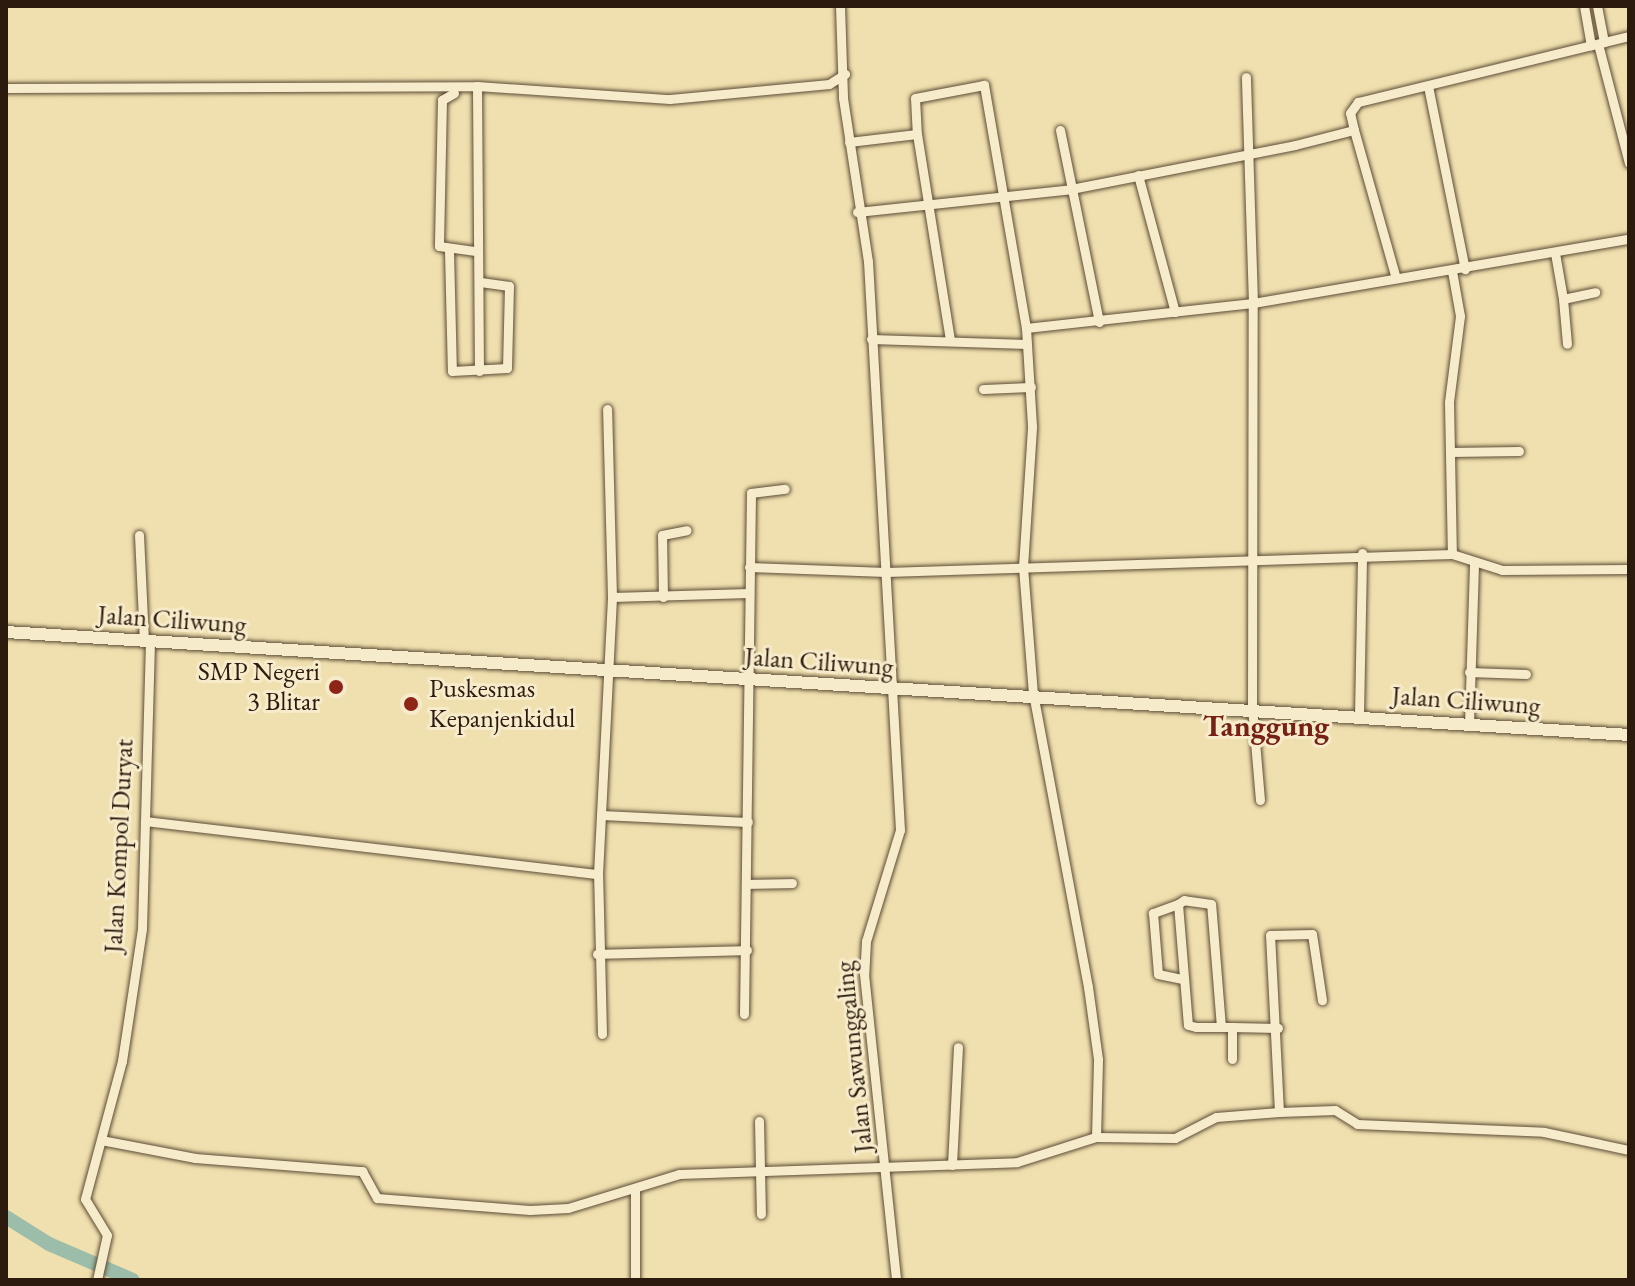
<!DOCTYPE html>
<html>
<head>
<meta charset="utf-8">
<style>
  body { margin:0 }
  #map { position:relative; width:1635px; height:1286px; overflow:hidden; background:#f1e0af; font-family:"EB Garamond",serif }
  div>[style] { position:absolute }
  .river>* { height:14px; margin:-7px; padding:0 7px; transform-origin:7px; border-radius:7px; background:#9bbdaa }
  .roads { filter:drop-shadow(0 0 2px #5c4c36) drop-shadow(0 0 2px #5c4c36) }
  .minor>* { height:9px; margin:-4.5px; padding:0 4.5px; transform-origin:4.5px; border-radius:4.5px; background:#f6ebcb }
  .secondary>* { height:12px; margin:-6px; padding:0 6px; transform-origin:6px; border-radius:6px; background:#f6ebcb }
  .dots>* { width:22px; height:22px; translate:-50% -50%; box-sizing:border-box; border:4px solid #f6ebcb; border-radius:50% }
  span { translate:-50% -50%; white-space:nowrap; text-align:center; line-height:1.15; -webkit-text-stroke:6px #f6ebcb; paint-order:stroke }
  .street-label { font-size:26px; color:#2b1a0d }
  .poi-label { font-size:26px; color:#2b1a0d }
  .right { translate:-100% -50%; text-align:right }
  .left { translate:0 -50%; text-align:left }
  .quarter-label { font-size:30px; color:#7a1f14; font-weight:700 }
  .frame { position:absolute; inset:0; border:8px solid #2b1a0d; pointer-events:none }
</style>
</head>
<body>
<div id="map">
  <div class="river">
    <i style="left:6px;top:1217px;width:51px;rotate:32.1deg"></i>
    <i style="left:49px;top:1244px;width:91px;rotate:23.2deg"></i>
  </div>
  <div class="roads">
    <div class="minor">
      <i style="left:840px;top:6px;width:92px;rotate:88.1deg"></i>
      <i style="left:843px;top:98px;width:165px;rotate:81.3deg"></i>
      <i style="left:868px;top:261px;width:570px;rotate:86.78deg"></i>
      <i style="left:900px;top:830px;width:116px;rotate:107deg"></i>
      <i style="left:866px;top:941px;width:33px;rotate:93deg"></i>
      <i style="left:864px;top:974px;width:308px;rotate:84deg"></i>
      <i style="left:1584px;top:6px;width:40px;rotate:80deg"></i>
      <i style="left:1597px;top:6px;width:37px;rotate:79deg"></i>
      <i style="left:1598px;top:44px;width:123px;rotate:75.4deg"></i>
      <i style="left:477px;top:86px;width:285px;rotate:89.6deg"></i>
      <i style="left:1428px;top:86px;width:187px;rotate:78.6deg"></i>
      <i style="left:6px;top:88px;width:471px;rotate:-0.2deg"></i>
      <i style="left:477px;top:86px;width:193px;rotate:3.9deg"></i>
      <i style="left:670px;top:99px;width:160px;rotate:-5.4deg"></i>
      <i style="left:829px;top:84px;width:19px;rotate:-32deg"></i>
      <i style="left:454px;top:93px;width:14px;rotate:150deg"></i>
      <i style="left:442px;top:100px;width:146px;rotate:91.2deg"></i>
      <i style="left:439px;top:246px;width:37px;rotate:8deg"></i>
      <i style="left:1060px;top:130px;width:196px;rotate:78.5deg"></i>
      <i style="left:1354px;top:130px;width:154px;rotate:74.2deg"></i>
      <i style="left:849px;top:142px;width:68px;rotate:-6.7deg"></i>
      <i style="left:917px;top:134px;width:208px;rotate:80.9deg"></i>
      <i style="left:1138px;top:175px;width:142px;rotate:74.9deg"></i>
      <i style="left:857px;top:212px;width:215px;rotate:-6.1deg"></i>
      <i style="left:1071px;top:189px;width:228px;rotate:-11.1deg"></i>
      <i style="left:1295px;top:145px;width:61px;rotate:-14.3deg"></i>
      <i style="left:1354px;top:130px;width:17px;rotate:-103deg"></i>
      <i style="left:1350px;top:113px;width:14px;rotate:-54deg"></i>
      <i style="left:1358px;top:102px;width:279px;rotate:-13.7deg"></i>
      <i style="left:449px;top:251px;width:120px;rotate:88.6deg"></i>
      <i style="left:452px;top:371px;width:55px;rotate:-3.1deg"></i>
      <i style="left:507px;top:368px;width:82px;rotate:-88.6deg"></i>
      <i style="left:509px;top:286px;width:29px;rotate:-172deg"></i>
      <i style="left:1555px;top:253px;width:47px;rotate:80.1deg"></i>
      <i style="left:1563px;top:299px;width:33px;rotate:-12deg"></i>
      <i style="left:1452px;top:271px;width:46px;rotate:79.9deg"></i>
      <i style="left:1460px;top:316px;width:87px;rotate:97.3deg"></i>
      <i style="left:1449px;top:402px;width:152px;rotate:88.9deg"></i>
      <i style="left:1452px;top:554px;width:52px;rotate:17.7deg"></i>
      <i style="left:1502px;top:570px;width:127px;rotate:-0.5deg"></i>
      <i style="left:1563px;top:299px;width:45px;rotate:84.9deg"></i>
      <i style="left:1026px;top:328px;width:228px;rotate:-6.3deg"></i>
      <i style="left:1253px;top:303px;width:226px;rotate:-91.8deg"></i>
      <i style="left:871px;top:339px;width:156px;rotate:1.8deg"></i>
      <i style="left:983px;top:389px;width:48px;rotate:-2.4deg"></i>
      <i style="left:1450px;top:452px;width:69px;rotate:-0.8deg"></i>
      <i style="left:139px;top:535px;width:105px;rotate:87.3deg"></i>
      <i style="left:749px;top:567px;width:137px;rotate:2.1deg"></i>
      <i style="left:886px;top:572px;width:566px;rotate:-1.82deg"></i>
      <i style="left:612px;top:597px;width:137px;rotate:-1.7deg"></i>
      <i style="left:663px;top:597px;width:62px;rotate:-90.9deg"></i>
      <i style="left:662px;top:535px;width:25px;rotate:-11deg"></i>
      <i style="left:1469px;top:672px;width:57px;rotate:2deg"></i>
      <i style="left:1359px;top:715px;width:162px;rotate:-88.9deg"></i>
      <i style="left:1469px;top:724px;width:162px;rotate:-88.2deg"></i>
      <i style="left:1260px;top:800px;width:93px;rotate:-94.9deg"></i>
      <i style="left:1252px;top:707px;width:404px;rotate:-89.9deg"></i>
      <i style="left:1253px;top:303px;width:381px;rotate:-9.7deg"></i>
      <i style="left:601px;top:815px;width:147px;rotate:2.7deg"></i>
      <i style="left:145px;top:821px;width:456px;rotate:6.7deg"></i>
      <i style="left:748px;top:884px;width:44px;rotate:-1.3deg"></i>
      <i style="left:1178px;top:904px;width:27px;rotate:160deg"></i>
      <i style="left:1153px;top:913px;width:61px;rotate:85.3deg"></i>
      <i style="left:1158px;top:974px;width:25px;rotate:12deg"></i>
      <i style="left:597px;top:954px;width:150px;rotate:-1.5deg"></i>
      <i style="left:744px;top:1014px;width:521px;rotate:-89.23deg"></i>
      <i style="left:751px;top:493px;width:34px;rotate:-7deg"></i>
      <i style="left:1221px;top:1027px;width:123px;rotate:-94.6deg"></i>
      <i style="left:1211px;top:904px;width:27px;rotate:-172deg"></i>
      <i style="left:1184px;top:900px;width:7px;rotate:146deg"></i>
      <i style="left:1178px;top:904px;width:121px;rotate:85.3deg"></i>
      <i style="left:1188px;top:1025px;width:8px;rotate:14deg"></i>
      <i style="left:1196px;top:1027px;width:36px"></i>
      <i style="left:1232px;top:1027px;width:46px;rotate:1.2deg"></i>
      <i style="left:602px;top:1034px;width:160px;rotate:-91.4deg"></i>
      <i style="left:598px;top:874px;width:277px;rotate:-87.1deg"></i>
      <i style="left:612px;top:597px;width:188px;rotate:-91.5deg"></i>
      <i style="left:1232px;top:1059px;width:32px;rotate:-90deg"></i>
      <i style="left:1279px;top:1112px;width:56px;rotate:-2deg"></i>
      <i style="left:1335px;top:1110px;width:26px;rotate:32deg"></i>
      <i style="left:1357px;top:1124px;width:187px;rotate:2.4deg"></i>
      <i style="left:1544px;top:1132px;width:87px;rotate:12deg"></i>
      <i style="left:759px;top:1121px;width:93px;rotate:88.8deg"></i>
      <i style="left:1096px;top:1137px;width:79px;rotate:0.7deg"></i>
      <i style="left:1175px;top:1138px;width:46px;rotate:-27.1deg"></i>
      <i style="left:1216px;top:1117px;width:63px;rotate:-4.5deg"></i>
      <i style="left:1279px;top:1112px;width:177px;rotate:-92.9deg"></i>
      <i style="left:1270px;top:935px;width:42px;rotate:-1.4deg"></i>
      <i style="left:1312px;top:934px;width:67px;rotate:81.4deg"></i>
      <i style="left:101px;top:1140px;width:96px;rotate:10.8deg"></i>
      <i style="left:195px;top:1158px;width:168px;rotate:4.5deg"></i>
      <i style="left:362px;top:1171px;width:31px;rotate:61deg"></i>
      <i style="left:377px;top:1198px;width:153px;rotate:4.5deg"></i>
      <i style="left:530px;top:1210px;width:38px;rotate:-3deg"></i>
      <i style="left:568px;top:1208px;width:116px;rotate:-17deg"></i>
      <i style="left:679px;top:1174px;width:338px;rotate:-2deg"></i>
      <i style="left:1017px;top:1162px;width:83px;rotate:-17.6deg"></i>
      <i style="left:1096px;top:1137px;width:78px;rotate:-88.5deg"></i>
      <i style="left:1098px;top:1059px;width:73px;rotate:-97.9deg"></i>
      <i style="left:1088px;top:987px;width:298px;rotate:-100.6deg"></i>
      <i style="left:1033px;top:694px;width:127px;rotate:-94.5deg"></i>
      <i style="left:1023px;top:567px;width:141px;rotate:-86.3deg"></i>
      <i style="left:1032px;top:426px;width:98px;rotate:-93.5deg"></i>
      <i style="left:1026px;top:328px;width:247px;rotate:-99.8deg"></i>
      <i style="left:984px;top:85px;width:70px;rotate:169.3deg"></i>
      <i style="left:915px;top:98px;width:36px;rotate:87deg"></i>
      <i style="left:952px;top:1165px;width:118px;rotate:-87.1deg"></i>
      <i style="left:635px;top:1191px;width:89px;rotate:90deg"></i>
      <i style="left:97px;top:1280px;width:46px;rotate:-77.5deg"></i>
      <i style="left:107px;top:1235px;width:42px;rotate:-121.4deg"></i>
      <i style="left:85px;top:1199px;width:143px;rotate:-75deg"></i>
      <i style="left:122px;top:1061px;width:134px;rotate:-81.4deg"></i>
      <i style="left:142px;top:928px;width:288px;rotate:-88.4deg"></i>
    </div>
    <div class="secondary">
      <i style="left:6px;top:632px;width:1626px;rotate:3.63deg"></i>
    </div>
  </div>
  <div class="dots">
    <i style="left:336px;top:687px;background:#8f2418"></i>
    <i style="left:411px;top:704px;background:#8f2418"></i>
  </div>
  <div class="street-label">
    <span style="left:172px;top:620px;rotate:4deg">Jalan Ciliwung</span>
    <span style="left:819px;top:662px;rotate:4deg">Jalan Ciliwung</span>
    <span style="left:1466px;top:701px;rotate:4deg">Jalan Ciliwung</span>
    <span style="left:119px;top:846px;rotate:-87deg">Jalan Kompol Duryat</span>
    <span style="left:854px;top:1057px;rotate:-96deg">Jalan Sawunggaling</span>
  </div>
  <div class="poi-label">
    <span class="right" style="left:320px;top:687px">SMP Negeri<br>3 Blitar</span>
    <span class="left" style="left:429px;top:704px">Puskesmas<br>Kepanjenkidul</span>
  </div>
  <div class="quarter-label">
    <span style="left:1266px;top:726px">Tanggung</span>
  </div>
  <div class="frame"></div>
</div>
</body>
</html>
